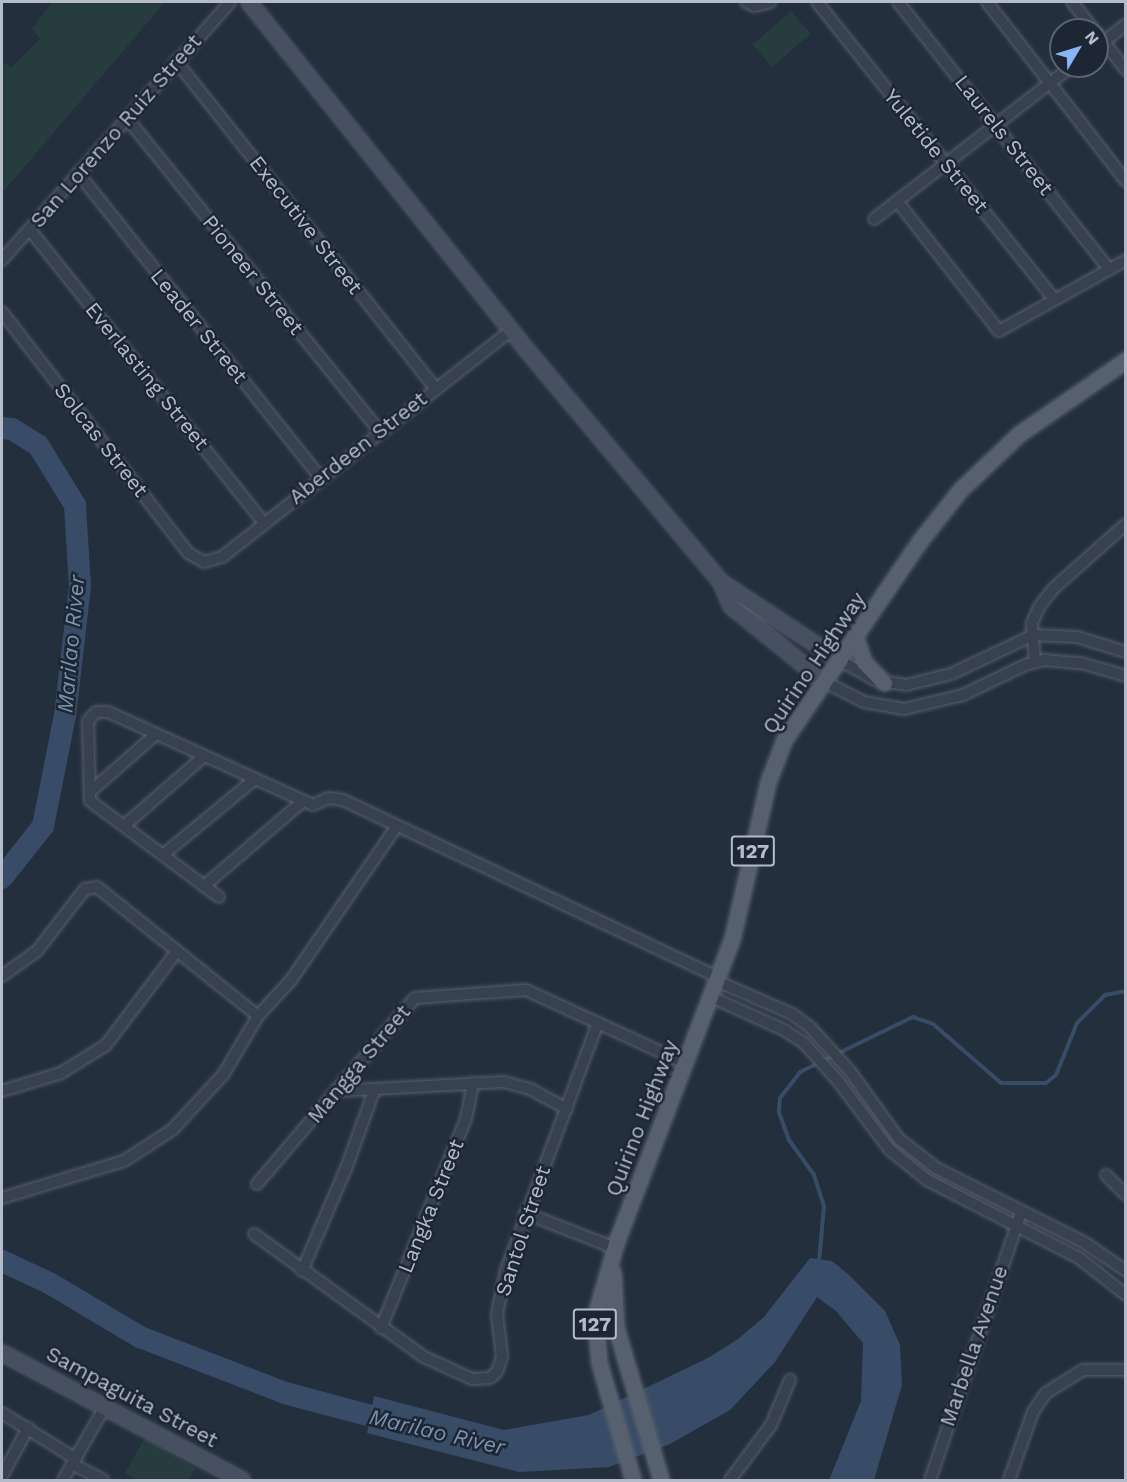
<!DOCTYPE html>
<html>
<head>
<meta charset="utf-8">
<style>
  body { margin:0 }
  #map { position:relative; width:1127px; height:1482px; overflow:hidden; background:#242f3e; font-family:"Work Sans",sans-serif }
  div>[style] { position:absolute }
  .green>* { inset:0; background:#263c3f; transform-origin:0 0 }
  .water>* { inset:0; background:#394c67 }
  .stream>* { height:4px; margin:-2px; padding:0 2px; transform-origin:2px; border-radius:2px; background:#394c67 }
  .river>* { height:22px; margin:-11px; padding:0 11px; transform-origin:11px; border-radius:11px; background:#394c67 }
  .roads { filter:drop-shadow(0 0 2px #565f6c) drop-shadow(0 0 2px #565f6c) }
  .street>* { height:10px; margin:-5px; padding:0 5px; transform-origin:5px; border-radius:5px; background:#38414e }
  .secondary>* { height:14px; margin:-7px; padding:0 7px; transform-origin:7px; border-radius:7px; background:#465061 }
  .primary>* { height:15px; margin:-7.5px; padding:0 7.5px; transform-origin:7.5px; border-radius:7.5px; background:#56606e }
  span { translate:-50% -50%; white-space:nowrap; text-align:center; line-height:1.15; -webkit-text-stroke:5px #1d2633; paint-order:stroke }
  .shield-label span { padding:2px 4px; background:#1d2633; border:2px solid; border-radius:4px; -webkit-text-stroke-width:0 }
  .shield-label { font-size:20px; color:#b4bcc9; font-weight:700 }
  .street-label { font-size:21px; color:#b4bcc9 }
  .water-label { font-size:22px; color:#7c92b1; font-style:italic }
  .frame { position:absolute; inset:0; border:3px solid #b4bcc9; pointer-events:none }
  .north { position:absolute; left:1049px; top:18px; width:60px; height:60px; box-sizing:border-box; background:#1d2633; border:2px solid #59626f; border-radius:50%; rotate:52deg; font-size:16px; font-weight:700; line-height:24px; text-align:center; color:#b4bcc9 }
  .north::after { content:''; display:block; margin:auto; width:21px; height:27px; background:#8ab4f8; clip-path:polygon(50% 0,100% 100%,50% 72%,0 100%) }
</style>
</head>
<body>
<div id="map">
  <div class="green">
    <i style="clip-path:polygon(52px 2px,165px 2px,2px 193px,2px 63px,12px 67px,40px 39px,32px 29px)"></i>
    <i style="left:791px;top:11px;width:30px;height:51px;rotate:49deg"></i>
    <i style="clip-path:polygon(145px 1438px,196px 1468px,189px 1480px,137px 1480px,125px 1473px)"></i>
  </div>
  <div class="water">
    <i style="clip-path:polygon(810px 1258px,832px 1261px,849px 1275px,885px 1311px,900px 1345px,902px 1385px,874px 1480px,829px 1480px,861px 1401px,863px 1343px,836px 1311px,817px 1297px,775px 1362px,730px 1410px,670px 1444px,609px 1467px,519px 1472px,367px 1433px,374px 1396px,504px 1430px,589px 1415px,708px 1358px,738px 1339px,764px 1317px)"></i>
  </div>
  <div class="stream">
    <i style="left:819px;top:1262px;width:56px;rotate:-84.9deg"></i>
    <i style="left:824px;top:1206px;width:33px;rotate:-108deg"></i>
    <i style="left:814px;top:1175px;width:43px;rotate:-125.5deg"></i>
    <i style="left:789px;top:1140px;width:30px;rotate:-110deg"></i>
    <i style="left:779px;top:1112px;width:14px;rotate:-86deg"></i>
    <i style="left:780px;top:1098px;width:33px;rotate:-52deg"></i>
    <i style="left:800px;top:1072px;width:126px;rotate:-26deg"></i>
    <i style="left:913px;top:1017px;width:21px;rotate:19deg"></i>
    <i style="left:933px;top:1024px;width:90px;rotate:40.9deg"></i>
    <i style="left:1001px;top:1083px;width:45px"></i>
    <i style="left:1046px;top:1083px;width:13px;rotate:-39deg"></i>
    <i style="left:1056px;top:1075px;width:56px;rotate:-68deg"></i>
    <i style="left:1077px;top:1023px;width:40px;rotate:-45deg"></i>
    <i style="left:1105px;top:995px;width:21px;rotate:-11deg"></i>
  </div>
  <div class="river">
    <i style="left:2px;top:428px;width:10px;rotate:6deg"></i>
    <i style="left:12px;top:429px;width:31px;rotate:32deg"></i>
    <i style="left:38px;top:445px;width:70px;rotate:58.3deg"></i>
    <i style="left:75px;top:505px;width:81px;rotate:86.5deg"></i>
    <i style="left:80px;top:586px;width:130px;rotate:96.6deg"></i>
    <i style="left:65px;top:715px;width:113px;rotate:101.2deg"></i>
    <i style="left:43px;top:826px;width:66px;rotate:128.3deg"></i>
    <i style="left:2px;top:1261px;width:54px;rotate:25.1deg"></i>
    <i style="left:51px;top:1284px;width:104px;rotate:30.8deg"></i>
    <i style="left:140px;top:1337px;width:155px;rotate:21.1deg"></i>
    <i style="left:285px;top:1393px;width:117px;rotate:14.9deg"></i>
  </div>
  <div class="roads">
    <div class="street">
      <i style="left:746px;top:2px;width:10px;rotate:24deg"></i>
      <i style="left:755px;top:6px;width:16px;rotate:-15deg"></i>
      <i style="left:817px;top:2px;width:381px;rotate:51.4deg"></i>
      <i style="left:898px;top:2px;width:340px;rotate:51.7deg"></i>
      <i style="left:987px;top:2px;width:227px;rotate:52.2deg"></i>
      <i style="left:1072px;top:2px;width:36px;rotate:52deg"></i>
      <i style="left:1097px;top:33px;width:47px;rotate:51.9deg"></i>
      <i style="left:1097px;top:47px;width:37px;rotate:-38deg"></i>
      <i style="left:176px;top:61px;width:417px;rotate:51.6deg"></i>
      <i style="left:126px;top:117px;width:405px;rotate:51.1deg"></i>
      <i style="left:78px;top:173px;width:390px;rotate:51.5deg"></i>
      <i style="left:897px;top:201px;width:165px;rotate:51.9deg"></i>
      <i style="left:999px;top:331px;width:145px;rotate:-29.2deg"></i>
      <i style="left:874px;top:219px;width:250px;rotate:-37.7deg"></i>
      <i style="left:30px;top:230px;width:375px;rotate:51.4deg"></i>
      <i style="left:2px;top:260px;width:344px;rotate:-48.5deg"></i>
      <i style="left:2px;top:312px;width:304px;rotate:52.3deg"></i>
      <i style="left:188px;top:553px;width:18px;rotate:29deg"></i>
      <i style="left:204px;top:562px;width:19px;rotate:-16deg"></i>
      <i style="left:222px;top:557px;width:367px;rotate:-38.1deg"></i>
      <i style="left:841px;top:661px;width:39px;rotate:29deg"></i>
      <i style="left:875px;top:680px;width:31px;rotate:9deg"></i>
      <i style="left:906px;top:685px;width:46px;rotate:-13.7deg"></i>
      <i style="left:951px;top:674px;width:92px;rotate:-25.2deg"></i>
      <i style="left:1034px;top:635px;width:43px;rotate:2.7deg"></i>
      <i style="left:1077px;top:637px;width:51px;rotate:17deg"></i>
      <i style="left:1035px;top:661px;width:38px;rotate:-95deg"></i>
      <i style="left:1032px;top:623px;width:17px;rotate:-66deg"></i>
      <i style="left:1039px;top:607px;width:24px;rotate:-52deg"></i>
      <i style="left:1054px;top:588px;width:96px;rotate:-41.6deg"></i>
      <i style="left:825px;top:682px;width:44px;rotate:27.1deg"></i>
      <i style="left:864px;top:702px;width:41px;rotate:9.9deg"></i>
      <i style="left:904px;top:709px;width:61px;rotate:-13.3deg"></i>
      <i style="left:963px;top:695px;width:69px;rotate:-25.8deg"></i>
      <i style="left:1025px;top:665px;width:20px;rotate:-15deg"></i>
      <i style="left:1044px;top:660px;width:37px;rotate:5deg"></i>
      <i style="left:1081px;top:663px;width:47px;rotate:16.1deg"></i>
      <i style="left:90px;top:792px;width:88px;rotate:-41.3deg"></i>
      <i style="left:125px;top:825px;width:105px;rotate:-41.1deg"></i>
      <i style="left:164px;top:854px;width:118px;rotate:-39.5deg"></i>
      <i style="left:204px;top:886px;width:130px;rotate:-40.6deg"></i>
      <i style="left:219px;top:897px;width:161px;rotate:-143.3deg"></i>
      <i style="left:90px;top:801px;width:80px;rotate:-91.4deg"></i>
      <i style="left:88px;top:721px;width:12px;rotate:-48deg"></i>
      <i style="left:96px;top:712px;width:12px"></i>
      <i style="left:108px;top:712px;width:225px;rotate:24.4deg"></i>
      <i style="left:313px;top:805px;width:17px;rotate:-24deg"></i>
      <i style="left:329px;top:798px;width:14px;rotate:8deg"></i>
      <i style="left:343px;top:800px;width:415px;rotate:25.3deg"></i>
      <i style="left:2px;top:976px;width:43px;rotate:-35.5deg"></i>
      <i style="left:37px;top:951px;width:78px;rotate:-52.3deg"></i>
      <i style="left:85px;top:889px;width:12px;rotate:-9deg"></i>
      <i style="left:97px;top:887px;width:206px;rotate:38.7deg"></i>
      <i style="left:717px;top:981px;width:82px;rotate:23.7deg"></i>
      <i style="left:792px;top:1014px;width:22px;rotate:36deg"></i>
      <i style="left:810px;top:1027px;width:58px;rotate:47.8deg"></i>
      <i style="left:849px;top:1070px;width:85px;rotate:54.1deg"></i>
      <i style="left:899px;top:1139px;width:47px;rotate:38.1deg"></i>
      <i style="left:936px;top:1168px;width:167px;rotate:26.7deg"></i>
      <i style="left:1085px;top:1243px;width:50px;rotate:34.3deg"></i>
      <i style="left:711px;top:997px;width:80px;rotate:24.3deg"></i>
      <i style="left:784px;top:1030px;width:24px;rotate:33deg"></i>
      <i style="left:804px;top:1043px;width:51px;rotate:48.2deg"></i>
      <i style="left:838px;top:1081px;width:86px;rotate:53deg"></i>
      <i style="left:890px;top:1150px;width:48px;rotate:39deg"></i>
      <i style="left:927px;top:1180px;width:171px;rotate:27.2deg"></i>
      <i style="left:1079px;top:1258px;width:60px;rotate:38.2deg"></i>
      <i style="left:2px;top:1091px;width:62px;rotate:-17deg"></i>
      <i style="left:61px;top:1073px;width:53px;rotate:-31.9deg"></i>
      <i style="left:106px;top:1045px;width:118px;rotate:-52.9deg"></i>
      <i style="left:337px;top:1091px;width:167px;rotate:-3.1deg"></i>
      <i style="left:504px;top:1082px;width:27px;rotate:15deg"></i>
      <i style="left:530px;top:1089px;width:42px;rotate:28.4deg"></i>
      <i style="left:1106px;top:1175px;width:28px;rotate:45deg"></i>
      <i style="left:257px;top:1184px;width:244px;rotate:-49.7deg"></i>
      <i style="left:415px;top:998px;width:111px;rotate:-4.1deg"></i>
      <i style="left:526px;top:990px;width:175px;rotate:24.7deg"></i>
      <i style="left:2px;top:1198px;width:127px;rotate:-16.9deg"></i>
      <i style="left:124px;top:1161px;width:57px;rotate:-32.9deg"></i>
      <i style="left:172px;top:1130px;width:75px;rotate:-47.2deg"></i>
      <i style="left:223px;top:1075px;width:69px;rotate:-59.3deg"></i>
      <i style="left:258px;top:1016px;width:49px;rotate:-47.5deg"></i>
      <i style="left:291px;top:980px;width:186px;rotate:-55.5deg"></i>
      <i style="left:525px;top:1213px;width:97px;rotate:21.3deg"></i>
      <i style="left:254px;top:1234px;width:210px;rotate:35.9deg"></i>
      <i style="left:424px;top:1357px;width:53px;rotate:24.6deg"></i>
      <i style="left:472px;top:1379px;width:18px;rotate:-3deg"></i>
      <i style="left:490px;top:1378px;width:9px;rotate:-41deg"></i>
      <i style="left:497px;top:1372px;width:16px;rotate:-72deg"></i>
      <i style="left:502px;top:1357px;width:43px;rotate:-96.6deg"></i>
      <i style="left:497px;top:1314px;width:45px;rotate:-78.4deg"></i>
      <i style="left:506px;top:1270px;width:264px;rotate:-69.6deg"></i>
      <i style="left:302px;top:1271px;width:114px;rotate:-66.8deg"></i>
      <i style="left:347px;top:1166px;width:80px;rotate:-70.2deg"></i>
      <i style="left:381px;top:1328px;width:226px;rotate:-67.9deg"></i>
      <i style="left:466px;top:1119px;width:37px;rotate:-79deg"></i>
      <i style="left:2px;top:1413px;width:87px;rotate:31.9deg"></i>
      <i style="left:72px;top:1464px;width:35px;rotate:27deg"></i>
      <i style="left:2px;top:1476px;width:55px;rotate:-61.6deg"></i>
      <i style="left:63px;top:1480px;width:86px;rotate:-60.2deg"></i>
      <i style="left:730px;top:1480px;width:69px;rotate:-53.3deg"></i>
      <i style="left:771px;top:1425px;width:49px;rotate:-67.1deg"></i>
      <i style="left:930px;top:1480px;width:283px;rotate:-71.2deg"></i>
      <i style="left:1009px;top:1480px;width:72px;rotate:-70.6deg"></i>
      <i style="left:1033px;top:1412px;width:23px;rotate:-56deg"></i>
      <i style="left:1046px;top:1393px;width:44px;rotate:-31.9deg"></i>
      <i style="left:1083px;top:1370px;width:43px"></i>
    </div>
    <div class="secondary">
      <i style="left:249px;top:2px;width:436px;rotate:51.4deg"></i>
      <i style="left:521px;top:343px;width:312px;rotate:50.1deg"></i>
      <i style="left:721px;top:582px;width:26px;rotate:67deg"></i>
      <i style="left:731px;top:606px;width:121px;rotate:39deg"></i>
      <i style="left:721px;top:582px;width:144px;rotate:33.4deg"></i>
      <i style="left:2px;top:1353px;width:272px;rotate:27.9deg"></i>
    </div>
    <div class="primary">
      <i style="left:856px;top:639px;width:24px;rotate:71deg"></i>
      <i style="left:864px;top:662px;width:29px;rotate:46deg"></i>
      <i style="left:613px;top:1272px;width:56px;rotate:86.9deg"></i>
      <i style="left:616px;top:1328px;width:159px;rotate:73.5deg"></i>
      <i style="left:633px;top:1480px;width:123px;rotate:-106.1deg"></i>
      <i style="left:599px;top:1362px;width:46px;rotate:-95deg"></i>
      <i style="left:595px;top:1316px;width:79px;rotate:-73.9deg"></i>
      <i style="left:617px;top:1240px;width:322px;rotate:-69.1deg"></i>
      <i style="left:732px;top:939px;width:161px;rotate:-77.1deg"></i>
      <i style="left:768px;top:782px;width:45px;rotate:-69.1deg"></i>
      <i style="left:784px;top:740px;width:240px;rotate:-55.7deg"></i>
      <i style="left:919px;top:542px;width:66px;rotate:-51.7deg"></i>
      <i style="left:960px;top:490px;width:81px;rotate:-43.5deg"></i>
      <i style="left:1019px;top:434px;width:130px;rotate:-34.7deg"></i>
    </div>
  </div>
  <div class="shield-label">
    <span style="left:753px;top:851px">127</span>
    <span style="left:595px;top:1324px">127</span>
  </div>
  <div class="street-label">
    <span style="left:116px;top:131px;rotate:-49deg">San Lorenzo Ruiz Street</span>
    <span style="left:1004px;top:135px;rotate:52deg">Laurels Street</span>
    <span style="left:936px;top:151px;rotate:51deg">Yuletide Street</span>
    <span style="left:306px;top:225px;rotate:52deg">Executive Street</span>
    <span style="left:253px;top:275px;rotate:51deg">Pioneer Street</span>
    <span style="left:199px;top:326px;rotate:51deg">Leader Street</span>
    <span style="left:147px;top:376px;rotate:51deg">Everlasting Street</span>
    <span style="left:101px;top:440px;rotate:52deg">Solcas Street</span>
    <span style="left:358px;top:448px;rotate:-38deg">Aberdeen Street</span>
    <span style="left:814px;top:663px;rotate:-56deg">Quirino Highway</span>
    <span style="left:359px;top:1064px;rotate:-50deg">Mangga Street</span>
    <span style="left:642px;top:1118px;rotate:-69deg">Quirino Highway</span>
    <span style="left:431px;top:1206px;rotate:-68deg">Langka Street</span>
    <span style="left:523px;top:1231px;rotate:-72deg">Santol Street</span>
    <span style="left:974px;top:1346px;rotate:-71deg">Marbella Avenue</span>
    <span style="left:132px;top:1397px;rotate:28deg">Sampaguita Street</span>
  </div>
  <div class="water-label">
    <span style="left:71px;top:644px;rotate:-85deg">Marilao River</span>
    <span style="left:437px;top:1432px;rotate:13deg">Marilao River</span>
  </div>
  <div class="frame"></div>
  <div class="north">N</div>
</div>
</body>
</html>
